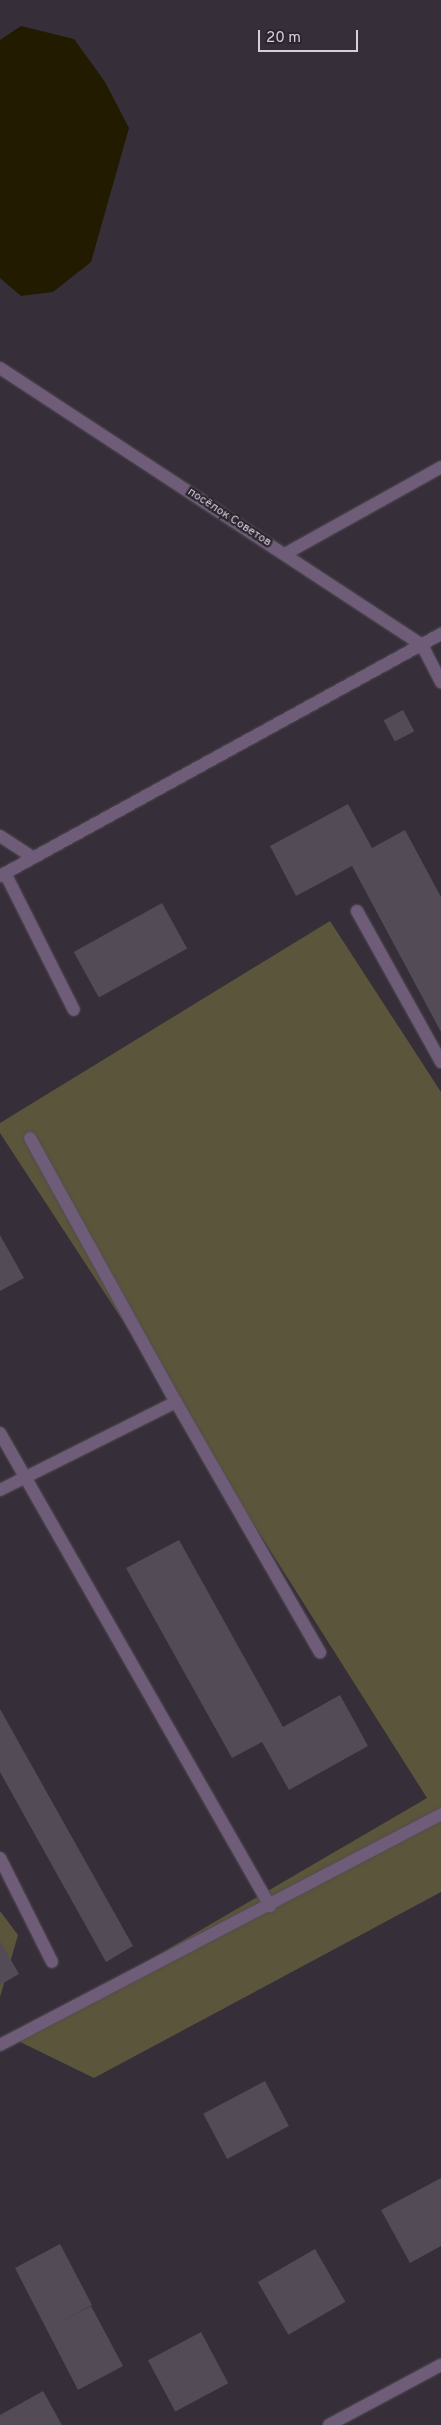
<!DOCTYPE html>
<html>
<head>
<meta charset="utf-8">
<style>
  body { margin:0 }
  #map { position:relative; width:441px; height:2425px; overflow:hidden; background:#362f39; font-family:Overpass,sans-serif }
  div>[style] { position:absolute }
  .green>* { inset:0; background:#5a553b }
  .water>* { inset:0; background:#221b00 }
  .building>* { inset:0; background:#534c56; transform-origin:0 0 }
  .roads { filter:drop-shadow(0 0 1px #534c55) drop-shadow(0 0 1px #534c55) }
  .minor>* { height:12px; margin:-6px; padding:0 6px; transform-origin:6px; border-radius:6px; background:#6f5c78 }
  span { translate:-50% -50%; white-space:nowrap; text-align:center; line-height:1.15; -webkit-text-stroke:4.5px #2c252f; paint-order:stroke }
  .street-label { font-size:12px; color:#d5d1d7 }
  .scale { position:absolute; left:258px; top:30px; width:100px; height:22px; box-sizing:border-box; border:2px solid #d5d1d7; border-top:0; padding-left:6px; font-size:15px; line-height:18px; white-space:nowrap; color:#d5d1d7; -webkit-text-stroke:4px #2c252f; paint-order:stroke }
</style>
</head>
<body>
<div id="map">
  <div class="green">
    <i style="clip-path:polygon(330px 921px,441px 1092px,441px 1892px,94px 2078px,14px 2039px,427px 1798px,176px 1402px,0 1133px,0 1123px)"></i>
    <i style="clip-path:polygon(0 1911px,18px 1935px,0 1997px)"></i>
  </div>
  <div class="water">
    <i style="clip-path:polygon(21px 26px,74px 39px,105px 82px,129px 128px,91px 262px,53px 292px,21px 296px,0 278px,0 40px)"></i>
  </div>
  <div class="building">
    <i style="left:403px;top:710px;width:24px;height:22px;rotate:62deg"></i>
    <i style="clip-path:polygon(348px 804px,372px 848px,405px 830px,441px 897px,441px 1032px,352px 866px,296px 896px,270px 846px)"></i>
    <i style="left:162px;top:903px;width:52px;height:101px;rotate:61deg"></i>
    <i style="clip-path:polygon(0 1235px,24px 1278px,0 1291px)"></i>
    <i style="clip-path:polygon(179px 1540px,283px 1727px,340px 1695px,368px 1746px,289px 1790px,262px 1742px,232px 1758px,126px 1568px)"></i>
    <i style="clip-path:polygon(0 1709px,133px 1946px,106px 1962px,0 1772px)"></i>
    <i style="clip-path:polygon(0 1941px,19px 1974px,0 1985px)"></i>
    <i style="left:265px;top:2081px;width:51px;height:70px;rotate:62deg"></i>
    <i style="clip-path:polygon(441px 2178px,441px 2246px,410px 2263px,381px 2210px)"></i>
    <i style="clip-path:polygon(60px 2244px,92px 2305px,54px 2325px,91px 2306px,123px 2366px,78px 2390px,15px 2268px)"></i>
    <i style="left:315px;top:2249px;width:61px;height:66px;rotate:60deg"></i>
    <i style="left:201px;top:2332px;width:58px;height:60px;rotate:62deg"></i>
    <i style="clip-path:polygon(43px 2391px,62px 2425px,0 2425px,0 2415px)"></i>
  </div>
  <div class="roads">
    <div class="minor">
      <i style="left:0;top:368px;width:505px;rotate:33.28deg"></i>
      <i style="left:422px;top:645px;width:42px;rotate:62.8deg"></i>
      <i style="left:285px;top:554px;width:179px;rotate:-29.1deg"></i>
      <i style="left:0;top:836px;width:38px;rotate:33deg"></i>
      <i style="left:5px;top:873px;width:153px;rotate:63.3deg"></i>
      <i style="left:0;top:876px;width:503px;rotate:-28.76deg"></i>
      <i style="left:357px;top:911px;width:173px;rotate:60.9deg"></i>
      <i style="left:30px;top:1138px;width:302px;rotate:61.1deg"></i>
      <i style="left:176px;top:1402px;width:289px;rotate:60.1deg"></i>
      <i style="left:0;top:1433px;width:545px;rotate:60.28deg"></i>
      <i style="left:0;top:1490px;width:197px;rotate:-26.6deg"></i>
      <i style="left:0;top:1858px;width:116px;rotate:63.4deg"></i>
      <i style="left:0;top:2045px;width:498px;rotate:-27.6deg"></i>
      <i style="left:329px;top:2425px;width:127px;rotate:-28.2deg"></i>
    </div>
  </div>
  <div class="street-label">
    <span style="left:229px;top:518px;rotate:33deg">посёлок Советов</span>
  </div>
  <div class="scale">20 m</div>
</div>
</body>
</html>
